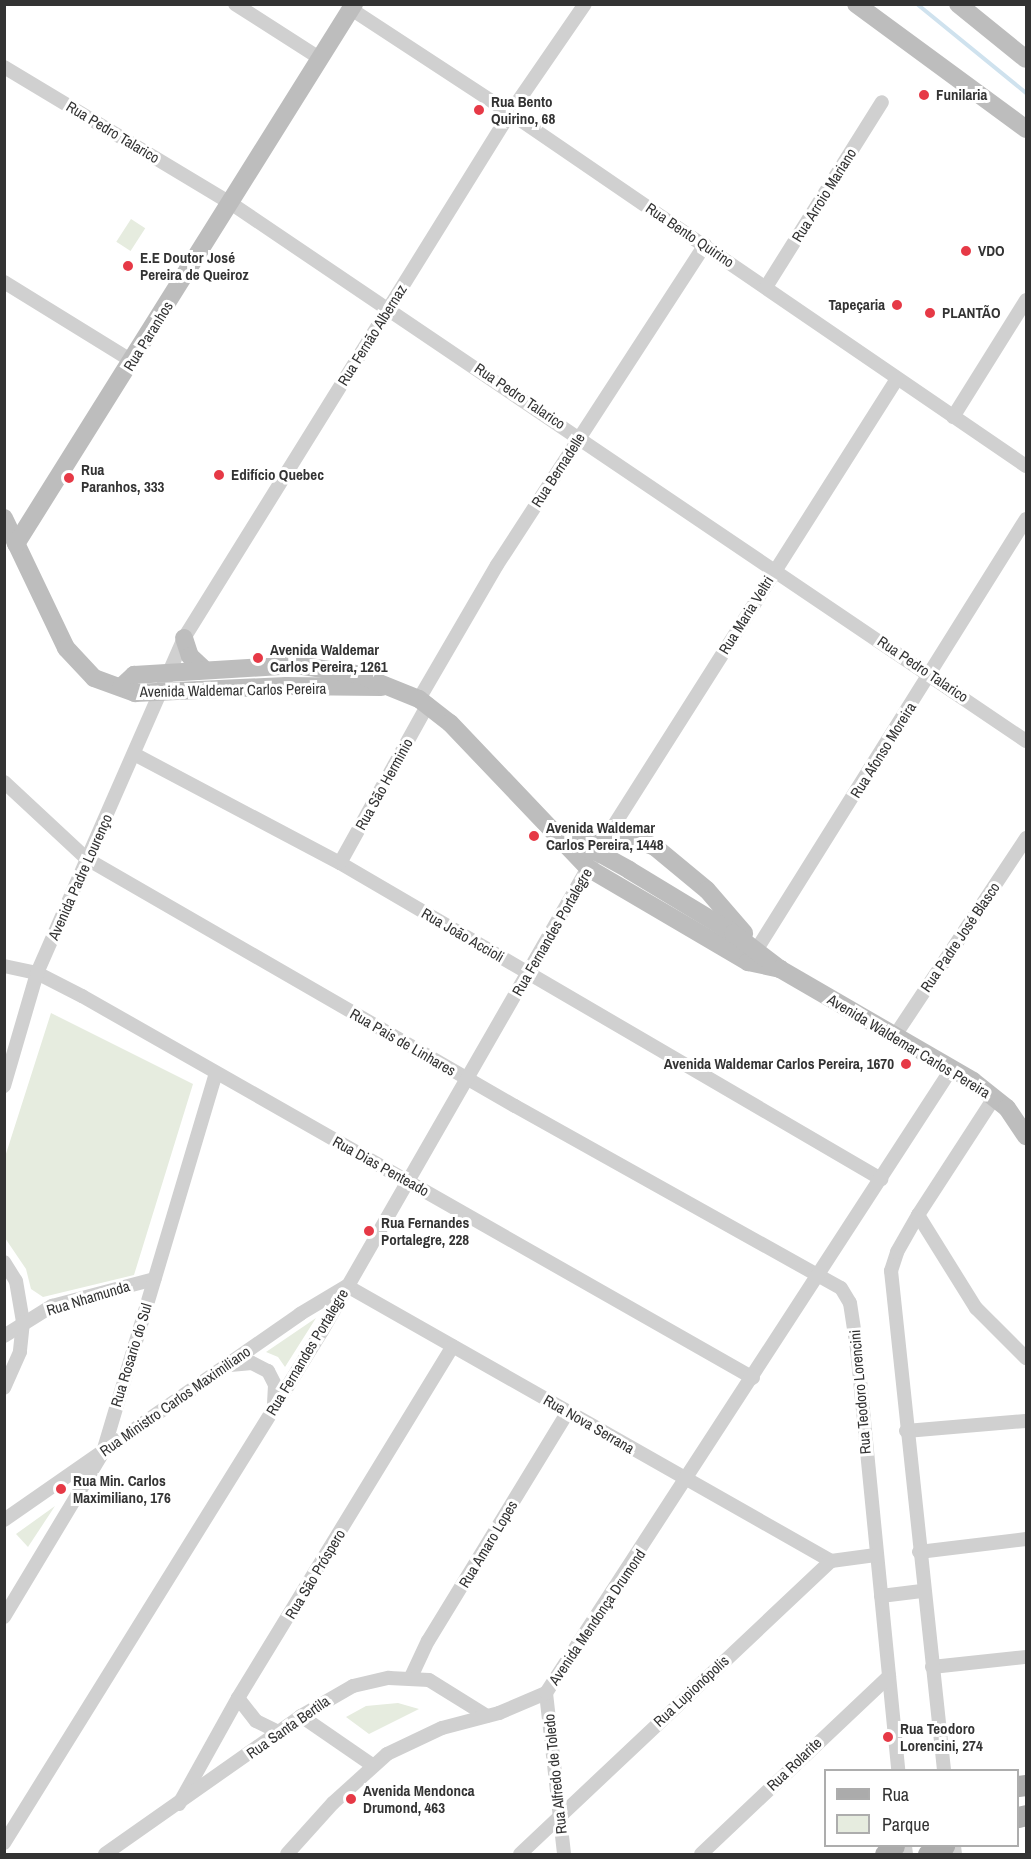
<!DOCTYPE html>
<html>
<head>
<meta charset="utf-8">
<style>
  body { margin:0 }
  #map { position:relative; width:1031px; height:1859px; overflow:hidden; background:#fff; font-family:"Archivo Narrow",sans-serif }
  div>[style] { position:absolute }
  .green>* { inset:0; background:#e6ecdf; transform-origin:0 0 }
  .stream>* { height:4px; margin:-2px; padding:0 2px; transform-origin:2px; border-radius:2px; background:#cfe2ee }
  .street>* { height:14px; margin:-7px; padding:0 7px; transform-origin:7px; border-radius:7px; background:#d0d0d0 }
  .secondary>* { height:18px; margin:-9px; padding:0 9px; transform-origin:9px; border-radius:9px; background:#bdbdbd }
  .primary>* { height:21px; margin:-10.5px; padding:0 10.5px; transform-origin:10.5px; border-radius:10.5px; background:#ababab }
  .dots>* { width:16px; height:16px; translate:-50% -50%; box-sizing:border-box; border:3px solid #fff; border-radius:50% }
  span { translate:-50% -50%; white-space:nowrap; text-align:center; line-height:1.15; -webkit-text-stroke:6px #fff; paint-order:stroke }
  .poi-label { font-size:15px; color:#333; font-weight:700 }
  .left { translate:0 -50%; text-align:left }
  .right { translate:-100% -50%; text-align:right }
  .street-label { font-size:15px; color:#333 }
  .frame { position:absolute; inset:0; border:6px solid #333; pointer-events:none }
  .legend { position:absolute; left:824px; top:1769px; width:195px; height:78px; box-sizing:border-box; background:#fff; border:2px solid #adadad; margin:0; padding:8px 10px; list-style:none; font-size:18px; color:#333 }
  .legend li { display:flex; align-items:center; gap:12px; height:30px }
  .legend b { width:30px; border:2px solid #adadad }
</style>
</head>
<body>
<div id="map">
  <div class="green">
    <i style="left:131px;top:219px;width:17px;height:27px;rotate:33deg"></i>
    <i style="clip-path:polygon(51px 1013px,193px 1084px,134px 1275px,43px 1297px,31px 1289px,26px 1269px,5px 1238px,4px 1160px)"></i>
    <i style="clip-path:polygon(316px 1318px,285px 1367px,278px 1357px,266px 1352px)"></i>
    <i style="clip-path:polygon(55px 1506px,28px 1547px,16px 1534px)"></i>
    <i style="clip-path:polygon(398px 1703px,419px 1709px,369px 1734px,346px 1717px,366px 1706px)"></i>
  </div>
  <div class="stream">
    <i style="left:917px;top:4px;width:141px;rotate:39.2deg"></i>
  </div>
  <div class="street">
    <i style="left:235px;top:4px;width:98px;rotate:32.6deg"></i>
    <i style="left:351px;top:9px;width:190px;rotate:33.2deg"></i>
    <i style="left:510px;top:113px;width:625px;rotate:34.38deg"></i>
    <i style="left:4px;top:67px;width:262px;rotate:31deg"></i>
    <i style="left:229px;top:202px;width:962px;rotate:34.07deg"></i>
    <i style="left:4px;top:282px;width:150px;rotate:31.7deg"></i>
    <i style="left:766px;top:287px;width:218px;rotate:-57.9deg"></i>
    <i style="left:953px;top:417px;width:138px;rotate:-58deg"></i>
    <i style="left:419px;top:699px;width:155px;rotate:-59.8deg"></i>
    <i style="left:497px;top:565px;width:382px;rotate:-57deg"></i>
    <i style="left:134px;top:754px;width:233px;rotate:27.9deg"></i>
    <i style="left:340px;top:863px;width:627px;rotate:30.29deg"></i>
    <i style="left:4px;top:782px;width:113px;rotate:42.9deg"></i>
    <i style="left:87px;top:859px;width:494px;rotate:30deg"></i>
    <i style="left:515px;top:1106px;width:373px;rotate:29.2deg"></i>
    <i style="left:841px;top:1288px;width:17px;rotate:59deg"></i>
    <i style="left:850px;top:1303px;width:47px;rotate:81.3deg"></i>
    <i style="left:857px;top:1349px;width:423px;rotate:84.4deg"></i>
    <i style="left:340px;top:863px;width:182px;rotate:-61deg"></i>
    <i style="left:757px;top:949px;width:507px;rotate:-57.97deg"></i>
    <i style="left:4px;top:966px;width:34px;rotate:12deg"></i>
    <i style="left:37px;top:973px;width:51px;rotate:27.1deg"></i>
    <i style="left:82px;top:996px;width:772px;rotate:29.65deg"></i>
    <i style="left:894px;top:1037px;width:239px;rotate:-56.4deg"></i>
    <i style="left:4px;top:1086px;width:118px;rotate:-73.7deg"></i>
    <i style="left:37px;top:973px;width:366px;rotate:-66.3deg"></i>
    <i style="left:184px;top:638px;width:618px;rotate:-58.16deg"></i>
    <i style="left:510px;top:113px;width:132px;rotate:-55.5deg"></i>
    <i style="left:918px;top:1215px;width:110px;rotate:58.1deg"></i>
    <i style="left:976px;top:1308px;width:71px;rotate:45deg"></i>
    <i style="left:4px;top:1262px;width:22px;rotate:58deg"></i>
    <i style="left:16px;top:1281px;width:42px;rotate:80.3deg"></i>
    <i style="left:23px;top:1322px;width:30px;rotate:96deg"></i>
    <i style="left:20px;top:1352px;width:39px;rotate:114deg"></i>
    <i style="left:347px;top:1286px;width:557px;rotate:29.6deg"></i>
    <i style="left:4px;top:1336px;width:57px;rotate:-32deg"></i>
    <i style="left:52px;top:1306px;width:106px;rotate:-14.8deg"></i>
    <i style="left:230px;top:1365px;width:22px;rotate:-5deg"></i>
    <i style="left:252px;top:1363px;width:18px;rotate:27deg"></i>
    <i style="left:268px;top:1371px;width:16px;rotate:63deg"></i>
    <i style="left:275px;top:1385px;width:21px;rotate:93deg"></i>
    <i style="left:906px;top:1431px;width:120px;rotate:-4.8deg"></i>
    <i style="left:4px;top:1520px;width:361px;rotate:-34.8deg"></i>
    <i style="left:300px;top:1314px;width:55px;rotate:-30.8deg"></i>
    <i style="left:919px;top:1552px;width:108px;rotate:-6.9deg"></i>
    <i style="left:881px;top:1596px;width:41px;rotate:-7deg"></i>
    <i style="left:4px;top:1617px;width:192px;rotate:-59deg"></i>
    <i style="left:103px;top:1452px;width:395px;rotate:-73.4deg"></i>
    <i style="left:932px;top:1667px;width:95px;rotate:-6.1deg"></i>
    <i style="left:411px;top:1677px;width:40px;rotate:-65deg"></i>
    <i style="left:428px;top:1641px;width:268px;rotate:-58.6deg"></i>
    <i style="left:546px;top:1693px;width:162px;rotate:83.6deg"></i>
    <i style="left:238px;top:1698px;width:29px;rotate:52deg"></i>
    <i style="left:256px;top:1721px;width:25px;rotate:26deg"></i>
    <i style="left:301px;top:1716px;width:86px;rotate:34.6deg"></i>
    <i style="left:944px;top:1770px;width:502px;rotate:-96.06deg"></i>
    <i style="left:891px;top:1271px;width:20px;rotate:-72deg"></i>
    <i style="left:897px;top:1252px;width:43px;rotate:-60.4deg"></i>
    <i style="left:918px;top:1215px;width:140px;rotate:-57deg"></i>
    <i style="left:179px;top:1804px;width:121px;rotate:-60.9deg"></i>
    <i style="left:238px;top:1698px;width:412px;rotate:-58.6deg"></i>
    <i style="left:4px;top:1843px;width:603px;rotate:-58.16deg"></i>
    <i style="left:322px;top:1331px;width:552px;rotate:-60.14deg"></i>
    <i style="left:597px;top:852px;width:560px;rotate:-57.62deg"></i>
    <i style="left:905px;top:1846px;width:8px;rotate:83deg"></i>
    <i style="left:954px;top:1846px;width:8px;rotate:83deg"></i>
    <i style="left:105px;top:1854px;width:240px;rotate:-35.1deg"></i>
    <i style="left:301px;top:1716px;width:60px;rotate:-30deg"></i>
    <i style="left:353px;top:1686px;width:37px;rotate:-13deg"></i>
    <i style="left:389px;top:1678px;width:40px;rotate:2.9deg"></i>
    <i style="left:429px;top:1680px;width:68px;rotate:31.8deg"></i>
    <i style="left:287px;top:1854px;width:69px;rotate:-48deg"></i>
    <i style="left:333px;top:1803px;width:73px;rotate:-42.2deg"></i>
    <i style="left:387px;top:1754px;width:61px;rotate:-25.3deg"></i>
    <i style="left:442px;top:1728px;width:59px;rotate:-14.7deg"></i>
    <i style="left:499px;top:1713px;width:51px;rotate:-23.1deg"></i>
    <i style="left:546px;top:1693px;width:745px;rotate:-56.99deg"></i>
    <i style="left:520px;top:1854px;width:427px;rotate:-43.3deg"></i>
    <i style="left:831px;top:1561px;width:45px;rotate:-7.6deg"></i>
    <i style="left:701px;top:1854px;width:259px;rotate:-43.4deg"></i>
  </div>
  <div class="secondary">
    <i style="left:856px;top:4px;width:211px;rotate:36.3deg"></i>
    <i style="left:958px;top:4px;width:87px;rotate:39deg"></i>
    <i style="left:4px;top:518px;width:144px;rotate:64.5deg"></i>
    <i style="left:66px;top:648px;width:41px;rotate:47deg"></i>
    <i style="left:94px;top:678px;width:44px;rotate:20.1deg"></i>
    <i style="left:135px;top:693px;width:151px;rotate:-2.7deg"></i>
    <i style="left:286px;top:686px;width:95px;rotate:0.6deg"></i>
    <i style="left:16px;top:544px;width:637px;rotate:-57.96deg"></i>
    <i style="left:184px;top:638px;width:19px;rotate:72deg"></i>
    <i style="left:190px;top:656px;width:19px;rotate:43deg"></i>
    <i style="left:121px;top:687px;width:18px;rotate:-43deg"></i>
    <i style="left:134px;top:675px;width:162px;rotate:-3.5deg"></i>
    <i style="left:296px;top:665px;width:62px;rotate:8.4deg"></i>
    <i style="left:357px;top:674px;width:67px;rotate:22deg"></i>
    <i style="left:419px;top:699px;width:39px;rotate:38deg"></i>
    <i style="left:450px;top:723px;width:200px;rotate:46.4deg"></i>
    <i style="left:588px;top:868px;width:186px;rotate:30.4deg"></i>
    <i style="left:748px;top:962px;width:33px;rotate:12deg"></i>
    <i style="left:564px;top:841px;width:48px;rotate:-13.2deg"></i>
    <i style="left:611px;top:830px;width:47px;rotate:21.1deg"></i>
    <i style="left:655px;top:847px;width:67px;rotate:39.6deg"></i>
    <i style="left:707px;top:890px;width:57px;rotate:49.3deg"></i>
    <i style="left:565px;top:841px;width:34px;rotate:19deg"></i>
    <i style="left:597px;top:852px;width:37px;rotate:29deg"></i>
    <i style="left:629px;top:870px;width:122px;rotate:31.2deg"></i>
    <i style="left:733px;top:933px;width:59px;rotate:37.5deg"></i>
    <i style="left:780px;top:969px;width:223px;rotate:30.1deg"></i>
    <i style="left:973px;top:1081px;width:43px;rotate:38.5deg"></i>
    <i style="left:1007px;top:1108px;width:34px;rotate:56deg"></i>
  </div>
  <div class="primary">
    <i style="left:1018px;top:1786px;width:8px;rotate:-7deg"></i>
    <i style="left:1018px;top:1817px;width:8px;rotate:-14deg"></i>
    <i style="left:885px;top:1854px;width:12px;rotate:-42deg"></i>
    <i style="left:928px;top:1854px;width:18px;rotate:-27deg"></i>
  </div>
  <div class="dots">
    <i style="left:924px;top:95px;background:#e63946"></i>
    <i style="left:479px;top:110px;background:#e63946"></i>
    <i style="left:966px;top:251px;background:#e63946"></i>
    <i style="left:128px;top:266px;background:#e63946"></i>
    <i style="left:897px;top:305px;background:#e63946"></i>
    <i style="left:930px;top:313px;background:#e63946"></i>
    <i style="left:219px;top:475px;background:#e63946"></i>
    <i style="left:69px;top:478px;background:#e63946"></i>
    <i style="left:258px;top:658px;background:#e63946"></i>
    <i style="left:534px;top:836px;background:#e63946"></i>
    <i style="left:906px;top:1064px;background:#e63946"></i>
    <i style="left:369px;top:1231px;background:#e63946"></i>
    <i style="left:61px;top:1489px;background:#e63946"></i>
    <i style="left:888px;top:1737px;background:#e63946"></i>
    <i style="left:351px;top:1799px;background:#e63946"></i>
  </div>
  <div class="poi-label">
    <span class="left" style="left:936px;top:95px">Funilaria</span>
    <span class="left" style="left:491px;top:110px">Rua Bento<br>Quirino, 68</span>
    <span class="left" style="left:978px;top:251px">VDO</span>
    <span class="left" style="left:140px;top:266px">E.E Doutor José<br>Pereira de Queiroz</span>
    <span class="right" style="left:885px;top:305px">Tapeçaria</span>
    <span class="left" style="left:942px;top:313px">PLANTÃO</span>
    <span class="left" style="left:81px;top:478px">Rua<br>Paranhos, 333</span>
    <span class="left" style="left:231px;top:475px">Edifício Quebec</span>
    <span class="left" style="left:270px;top:658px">Avenida Waldemar<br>Carlos Pereira, 1261</span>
    <span class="left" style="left:546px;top:836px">Avenida Waldemar<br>Carlos Pereira, 1448</span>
    <span class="right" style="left:894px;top:1064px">Avenida Waldemar Carlos Pereira, 1670</span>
    <span class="left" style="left:381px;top:1231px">Rua Fernandes<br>Portalegre, 228</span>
    <span class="left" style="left:73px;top:1489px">Rua Min. Carlos<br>Maximiliano, 176</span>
    <span class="left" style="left:900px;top:1737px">Rua Teodoro<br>Lorencini, 274</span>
    <span class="left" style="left:363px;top:1799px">Avenida Mendonca<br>Drumond, 463</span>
  </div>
  <div class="street-label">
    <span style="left:113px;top:132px;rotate:31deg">Rua Pedro Talarico</span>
    <span style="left:824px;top:195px;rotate:-58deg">Rua Arroio Mariano</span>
    <span style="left:690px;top:235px;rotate:34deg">Rua Bento Quirino</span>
    <span style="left:372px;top:335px;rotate:-58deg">Rua Fernão Albernaz</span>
    <span style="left:148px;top:336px;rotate:-58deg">Rua Paranhos</span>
    <span style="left:520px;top:396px;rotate:34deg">Rua Pedro Talarico</span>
    <span style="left:558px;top:470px;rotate:-57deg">Rua Bernadelle</span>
    <span style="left:746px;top:615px;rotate:-58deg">Rua Maria Veltri</span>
    <span style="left:923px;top:669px;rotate:34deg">Rua Pedro Talarico</span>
    <span style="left:233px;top:690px;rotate:-1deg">Avenida Waldemar Carlos Pereira</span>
    <span style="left:883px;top:750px;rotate:-58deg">Rua Afonso Moreira</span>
    <span style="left:384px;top:784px;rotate:-61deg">Rua São Herminio</span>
    <span style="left:80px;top:877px;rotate:-66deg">Avenida Padre Lourenço</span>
    <span style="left:552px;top:932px;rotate:-60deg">Rua Fernandes Portalegre</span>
    <span style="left:463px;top:935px;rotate:30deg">Rua João Accioli</span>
    <span style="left:960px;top:937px;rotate:-56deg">Rua Padre José Blasco</span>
    <span style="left:403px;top:1042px;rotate:30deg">Rua Pais de Linhares</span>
    <span style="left:909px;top:1046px;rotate:31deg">Avenida Waldemar Carlos Pereira</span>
    <span style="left:381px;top:1166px;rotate:29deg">Rua Dias Penteado</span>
    <span style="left:88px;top:1298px;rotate:-17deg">Rua Nhamunda</span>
    <span style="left:307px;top:1352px;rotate:-59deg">Rua Fernandes Portalegre</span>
    <span style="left:131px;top:1355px;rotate:-73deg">Rua Rosario do Sul</span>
    <span style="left:860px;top:1392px;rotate:-95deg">Rua Teodoro Lorencini</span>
    <span style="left:175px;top:1401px;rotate:-35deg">Rua Ministro Carlos Maximiliano</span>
    <span style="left:589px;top:1424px;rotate:30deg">Rua Nova Serrana</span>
    <span style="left:488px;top:1544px;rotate:-59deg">Rua Amaro Lopes</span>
    <span style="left:315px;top:1574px;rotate:-59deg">Rua São Próspero</span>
    <span style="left:597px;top:1617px;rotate:-56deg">Avenida Mendonça Drumond</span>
    <span style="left:691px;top:1691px;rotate:-43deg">Rua Lupionópolis</span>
    <span style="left:288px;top:1727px;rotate:-35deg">Rua Santa Bertila</span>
    <span style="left:794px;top:1764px;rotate:-44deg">Rua Rolarite</span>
    <span style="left:555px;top:1774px;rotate:-96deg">Rua Alfredo de Toledo</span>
  </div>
  <div class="frame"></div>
  <ul class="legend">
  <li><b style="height:8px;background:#ababab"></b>Rua</li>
  <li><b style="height:16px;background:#e6ecdf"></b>Parque</li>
  </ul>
</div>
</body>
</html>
